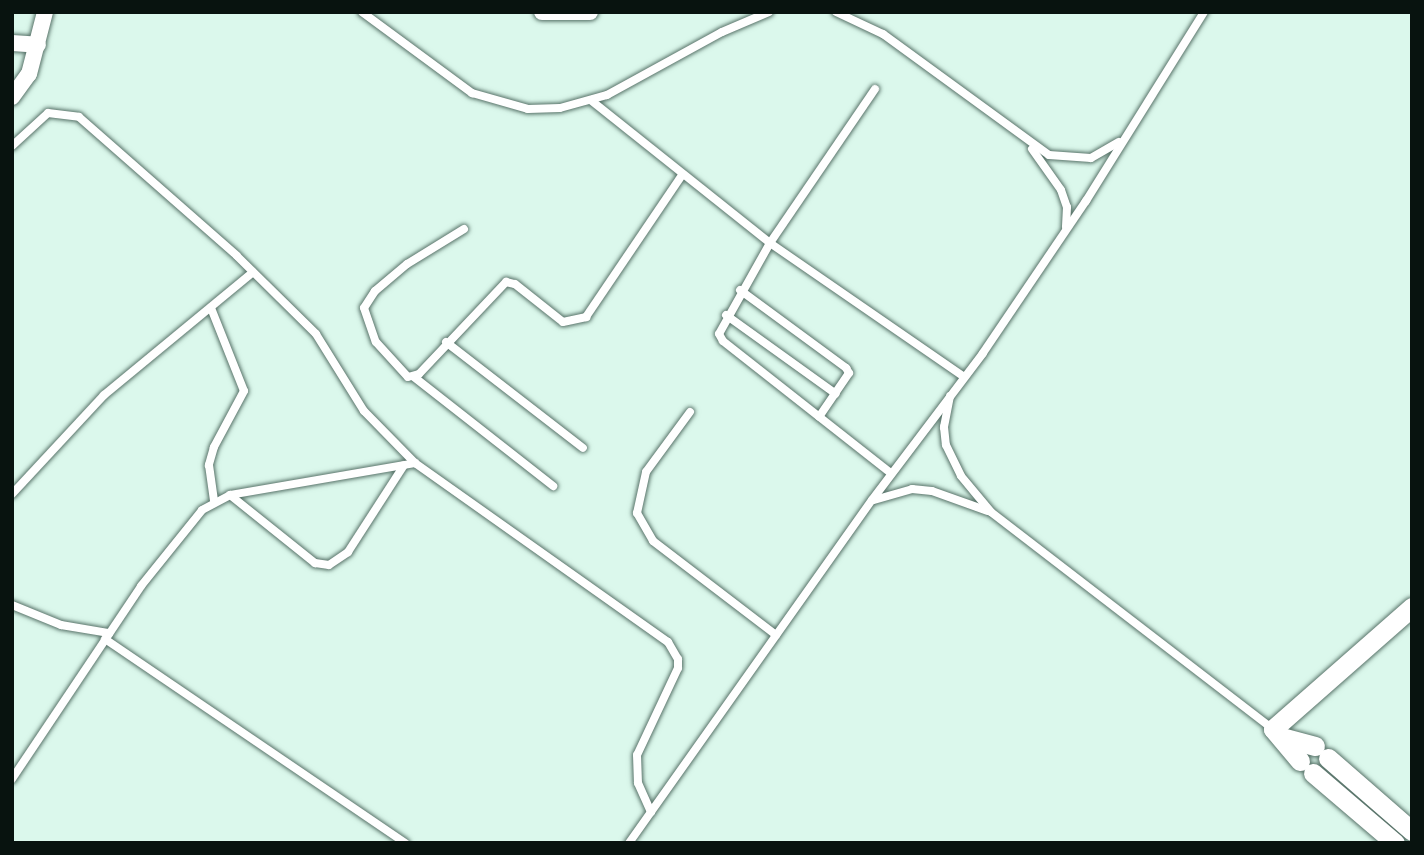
<!DOCTYPE html>
<html>
<head>
<meta charset="utf-8">
<style>
  body { margin:0 }
  #map { position:relative; width:1424px; height:855px; overflow:hidden; background:#dbf8ec; font-family:"Varela Round",sans-serif }
  div>[style] { position:absolute }
  .roads { filter:drop-shadow(0 0 2px #587369) drop-shadow(0 0 2px #587369) }
  .service>* { height:8px; margin:-4px; padding:0 4px; transform-origin:4px; border-radius:4px; background:#fff }
  .minor>* { height:16px; margin:-8px; padding:0 8px; transform-origin:8px; border-radius:8px; background:#fff }
  .tertiary>* { height:19px; margin:-9.5px; padding:0 9.5px; transform-origin:9.5px; border-radius:9.5px; background:#fff }
  span { translate:-50% -50%; white-space:nowrap; text-align:center; line-height:1.15; -webkit-text-stroke:7px #fff; paint-order:stroke }
  .frame { position:absolute; inset:0; border:14px solid #08130f; pointer-events:none }
</style>
</head>
<body>
<div id="map">
  <div class="roads">
    <div class="service">
      <i style="left:362px;top:12px;width:137px;rotate:36.4deg"></i>
      <i style="left:472px;top:93px;width:58px;rotate:15.9deg"></i>
      <i style="left:528px;top:109px;width:32px;rotate:-2deg"></i>
      <i style="left:560px;top:108px;width:49px;rotate:-15.5deg"></i>
      <i style="left:607px;top:95px;width:131px;rotate:-28.7deg"></i>
      <i style="left:722px;top:32px;width:51px;rotate:-23.1deg"></i>
      <i style="left:836px;top:12px;width:52px;rotate:25.1deg"></i>
      <i style="left:883px;top:34px;width:205px;rotate:36.1deg"></i>
      <i style="left:1049px;top:155px;width:42px;rotate:4.1deg"></i>
      <i style="left:1091px;top:158px;width:32px;rotate:-30deg"></i>
      <i style="left:875px;top:89px;width:186px;rotate:124.3deg"></i>
      <i style="left:770px;top:243px;width:104px;rotate:119.3deg"></i>
      <i style="left:719px;top:334px;width:8px;rotate:60deg"></i>
      <i style="left:723px;top:341px;width:214px;rotate:38.2deg"></i>
      <i style="left:592px;top:101px;width:228px;rotate:38.6deg"></i>
      <i style="left:770px;top:243px;width:236px;rotate:34.6deg"></i>
      <i style="left:12px;top:146px;width:49px;rotate:-42.5deg"></i>
      <i style="left:48px;top:113px;width:31px;rotate:7deg"></i>
      <i style="left:79px;top:117px;width:210px;rotate:41.3deg"></i>
      <i style="left:237px;top:256px;width:111px;rotate:44.6deg"></i>
      <i style="left:316px;top:334px;width:91px;rotate:58.1deg"></i>
      <i style="left:364px;top:411px;width:73px;rotate:45.6deg"></i>
      <i style="left:415px;top:463px;width:310px;rotate:35.3deg"></i>
      <i style="left:668px;top:642px;width:20px;rotate:60deg"></i>
      <i style="left:678px;top:659px;width:9px;rotate:90deg"></i>
      <i style="left:678px;top:668px;width:96px;rotate:115.2deg"></i>
      <i style="left:637px;top:755px;width:28px;rotate:88deg"></i>
      <i style="left:638px;top:783px;width:32px;rotate:66deg"></i>
      <i style="left:1032px;top:149px;width:50px;rotate:54.7deg"></i>
      <i style="left:1061px;top:190px;width:18px;rotate:71deg"></i>
      <i style="left:1067px;top:207px;width:20px;rotate:93deg"></i>
      <i style="left:464px;top:229px;width:67px;rotate:148.4deg"></i>
      <i style="left:407px;top:264px;width:42px;rotate:139.8deg"></i>
      <i style="left:375px;top:291px;width:20px;rotate:123deg"></i>
      <i style="left:364px;top:308px;width:36px;rotate:71deg"></i>
      <i style="left:376px;top:342px;width:47px;rotate:47.6deg"></i>
      <i style="left:408px;top:377px;width:11px;rotate:-15deg"></i>
      <i style="left:419px;top:374px;width:127px;rotate:-46.6deg"></i>
      <i style="left:506px;top:282px;width:9px;rotate:13deg"></i>
      <i style="left:515px;top:284px;width:61px;rotate:38.4deg"></i>
      <i style="left:563px;top:322px;width:24px;rotate:-12deg"></i>
      <i style="left:586px;top:317px;width:171px;rotate:-55.9deg"></i>
      <i style="left:740px;top:290px;width:132px;rotate:36.3deg"></i>
      <i style="left:846px;top:368px;width:6px;rotate:59deg"></i>
      <i style="left:849px;top:373px;width:53px;rotate:124.3deg"></i>
      <i style="left:211px;top:308px;width:89px;rotate:68.3deg"></i>
      <i style="left:244px;top:391px;width:64px;rotate:118.2deg"></i>
      <i style="left:214px;top:447px;width:19px;rotate:106deg"></i>
      <i style="left:209px;top:465px;width:36px;rotate:82deg"></i>
      <i style="left:726px;top:315px;width:135px;rotate:35.7deg"></i>
      <i style="left:446px;top:342px;width:173px;rotate:37.7deg"></i>
      <i style="left:414px;top:377px;width:177px;rotate:38.1deg"></i>
      <i style="left:950px;top:396px;width:32px;rotate:101deg"></i>
      <i style="left:944px;top:427px;width:18px;rotate:84deg"></i>
      <i style="left:946px;top:445px;width:34px;rotate:64deg"></i>
      <i style="left:961px;top:476px;width:47px;rotate:50.2deg"></i>
      <i style="left:991px;top:512px;width:356px;rotate:37.6deg"></i>
      <i style="left:690px;top:412px;width:74px;rotate:126.3deg"></i>
      <i style="left:646px;top:472px;width:42px;rotate:102.4deg"></i>
      <i style="left:637px;top:513px;width:32px;rotate:60deg"></i>
      <i style="left:653px;top:541px;width:155px;rotate:37.4deg"></i>
      <i style="left:12px;top:494px;width:135px;rotate:-47.1deg"></i>
      <i style="left:104px;top:395px;width:193px;rotate:-39.5deg"></i>
      <i style="left:230px;top:495px;width:109px;rotate:38.7deg"></i>
      <i style="left:315px;top:563px;width:14px;rotate:8deg"></i>
      <i style="left:329px;top:565px;width:23px;rotate:-34deg"></i>
      <i style="left:348px;top:552px;width:103px;rotate:-57.2deg"></i>
      <i style="left:874px;top:500px;width:40px;rotate:-16deg"></i>
      <i style="left:912px;top:489px;width:20px;rotate:6deg"></i>
      <i style="left:932px;top:491px;width:59px;rotate:19.7deg"></i>
      <i style="left:12px;top:605px;width:53px;rotate:22.2deg"></i>
      <i style="left:61px;top:625px;width:49px;rotate:9.5deg"></i>
      <i style="left:105px;top:639px;width:363px;rotate:34.2deg"></i>
      <i style="left:12px;top:779px;width:232px;rotate:-56.2deg"></i>
      <i style="left:141px;top:586px;width:97px;rotate:-51.2deg"></i>
      <i style="left:202px;top:510px;width:32px;rotate:-28deg"></i>
      <i style="left:230px;top:495px;width:188px;rotate:-9.8deg"></i>
      <i style="left:629px;top:843px;width:420px;rotate:-54.7deg"></i>
      <i style="left:872px;top:500px;width:184px;rotate:-52.9deg"></i>
      <i style="left:983px;top:353px;width:184px;rotate:-55.9deg"></i>
      <i style="left:1086px;top:201px;width:223px;rotate:-58deg"></i>
    </div>
    <div class="minor">
      <i style="left:542px;top:12px;width:48px"></i>
      <i style="left:12px;top:43px;width:26px;rotate:4deg"></i>
      <i style="left:12px;top:97px;width:29px;rotate:-54deg"></i>
      <i style="left:29px;top:74px;width:64px;rotate:-75.5deg"></i>
    </div>
    <div class="tertiary">
      <i style="left:1285px;top:738px;width:31px;rotate:15deg"></i>
      <i style="left:1328px;top:758px;width:111px;rotate:41deg"></i>
      <i style="left:1300px;top:761px;width:42px;rotate:-130.2deg"></i>
      <i style="left:1273px;top:729px;width:185px;rotate:-41.3deg"></i>
      <i style="left:1313px;top:773px;width:108px;rotate:40.5deg"></i>
    </div>
  </div>
  <div class="frame"></div>
</div>
</body>
</html>
